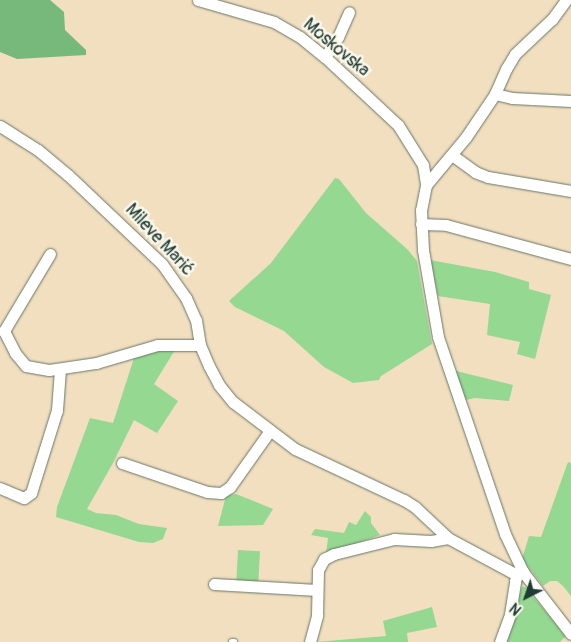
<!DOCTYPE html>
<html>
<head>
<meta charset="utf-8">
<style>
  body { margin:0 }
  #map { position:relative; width:571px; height:642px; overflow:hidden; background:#f1dfc0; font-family:Pangolin,sans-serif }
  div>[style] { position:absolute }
  .green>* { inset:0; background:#94d891; transform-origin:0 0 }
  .forest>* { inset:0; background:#77b87b }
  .roads { filter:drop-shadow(0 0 1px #687665) drop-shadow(0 0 1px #687665) }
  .lane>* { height:5.5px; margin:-2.75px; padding:0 2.75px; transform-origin:2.75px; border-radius:2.75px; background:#fff }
  .street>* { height:11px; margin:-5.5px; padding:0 5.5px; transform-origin:5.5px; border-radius:5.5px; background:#fff }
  span { translate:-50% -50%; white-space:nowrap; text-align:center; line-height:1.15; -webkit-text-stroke:5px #fbf7ec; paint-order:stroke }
  .street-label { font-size:18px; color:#1f3d34 }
  .north { position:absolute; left:501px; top:572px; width:50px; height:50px; -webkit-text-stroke:4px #fbf7ec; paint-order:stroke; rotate:221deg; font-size:14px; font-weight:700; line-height:20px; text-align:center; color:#1f3d34 }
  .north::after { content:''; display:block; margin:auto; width:18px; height:22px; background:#1f3d34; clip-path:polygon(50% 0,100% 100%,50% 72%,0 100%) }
</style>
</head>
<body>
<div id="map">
  <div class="green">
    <i style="clip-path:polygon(335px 178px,339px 179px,366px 213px,407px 249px,417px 261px,432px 344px,381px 376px,379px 380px,353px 383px,324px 367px,284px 331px,235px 307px,229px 301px,271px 263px)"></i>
    <i style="clip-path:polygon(430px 260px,495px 272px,529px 282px,529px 289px,551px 295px,535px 359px,517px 354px,520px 342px,487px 335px,490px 304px,438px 296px)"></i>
    <i style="clip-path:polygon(175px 350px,154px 384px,178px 401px,157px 433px,134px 420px,113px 463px,87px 509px,96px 513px,116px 515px,139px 524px,167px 528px,163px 539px,153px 543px,139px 542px,56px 517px,57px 507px,90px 418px,113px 423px,134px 358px,159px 351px)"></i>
    <i style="clip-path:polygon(452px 370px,513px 385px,509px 401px,475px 398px,466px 400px)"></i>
    <i style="clip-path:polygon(568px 462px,571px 463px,571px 596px,563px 586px,557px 581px,550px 581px,543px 586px,522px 559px,529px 536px,541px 537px)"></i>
    <i style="clip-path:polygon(236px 494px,273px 509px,263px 525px,218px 526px,226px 496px)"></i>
    <i style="clip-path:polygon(365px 511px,371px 517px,371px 523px,380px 535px,326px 554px,328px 538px,311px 535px,315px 529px,344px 533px,349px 522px,356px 525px)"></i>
    <i style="left:238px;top:550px;width:22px;height:31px;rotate:3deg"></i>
    <i style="clip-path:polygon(522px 587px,525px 587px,566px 636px,560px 642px,505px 642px)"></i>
    <i style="clip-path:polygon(432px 607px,437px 627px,407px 633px,408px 642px,316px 642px,386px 636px,383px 621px)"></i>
  </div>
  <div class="forest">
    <i style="clip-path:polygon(0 0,50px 0,64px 12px,65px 30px,86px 50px,86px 55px,17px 59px,0 52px)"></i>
  </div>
  <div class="roads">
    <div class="lane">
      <i style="left:232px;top:642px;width:2px"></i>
    </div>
    <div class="street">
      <i style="left:198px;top:0;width:79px;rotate:16.1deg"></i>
      <i style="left:274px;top:22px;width:30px;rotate:30deg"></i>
      <i style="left:300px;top:37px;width:32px;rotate:39deg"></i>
      <i style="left:325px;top:57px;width:100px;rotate:43deg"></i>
      <i style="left:398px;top:125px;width:47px;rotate:58deg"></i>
      <i style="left:423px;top:165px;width:20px;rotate:81deg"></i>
      <i style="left:566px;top:0;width:24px;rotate:126deg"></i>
      <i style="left:552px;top:19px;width:51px;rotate:136.6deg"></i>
      <i style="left:515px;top:54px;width:17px;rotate:121deg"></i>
      <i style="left:506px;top:69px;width:27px;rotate:114deg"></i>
      <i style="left:495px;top:94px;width:52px;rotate:124deg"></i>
      <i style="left:466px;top:137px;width:62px;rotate:129.8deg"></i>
      <i style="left:426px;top:185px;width:25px;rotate:101deg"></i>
      <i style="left:421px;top:210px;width:40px;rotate:87.1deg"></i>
      <i style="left:423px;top:250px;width:88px;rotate:80.2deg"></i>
      <i style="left:438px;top:337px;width:208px;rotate:71.2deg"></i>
      <i style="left:505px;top:534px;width:42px;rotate:64.7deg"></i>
      <i style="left:523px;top:572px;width:78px;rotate:52.3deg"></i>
      <i style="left:325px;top:57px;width:24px;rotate:-57deg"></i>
      <i style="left:338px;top:37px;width:27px;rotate:-66deg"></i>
      <i style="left:495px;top:94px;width:17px;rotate:13deg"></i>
      <i style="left:512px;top:98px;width:59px;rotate:2.9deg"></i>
      <i style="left:0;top:126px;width:45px;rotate:32.3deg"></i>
      <i style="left:38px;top:150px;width:39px;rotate:40deg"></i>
      <i style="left:68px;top:175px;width:129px;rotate:43.4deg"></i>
      <i style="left:162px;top:264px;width:42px;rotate:54.8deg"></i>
      <i style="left:186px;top:298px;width:24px;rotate:66deg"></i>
      <i style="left:196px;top:320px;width:25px;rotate:81deg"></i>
      <i style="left:200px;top:345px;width:23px;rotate:67deg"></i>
      <i style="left:209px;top:366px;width:21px;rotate:62deg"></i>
      <i style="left:219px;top:385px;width:22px;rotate:51deg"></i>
      <i style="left:233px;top:402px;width:78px;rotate:37.2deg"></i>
      <i style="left:295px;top:449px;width:120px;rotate:25.1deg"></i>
      <i style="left:404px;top:500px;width:13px;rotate:32deg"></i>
      <i style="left:415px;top:507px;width:45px;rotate:43.2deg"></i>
      <i style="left:448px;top:538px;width:78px;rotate:28.2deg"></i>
      <i style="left:452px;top:155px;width:29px;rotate:36deg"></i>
      <i style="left:475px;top:172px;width:14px;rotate:21deg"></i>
      <i style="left:488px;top:177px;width:84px;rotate:9.6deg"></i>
      <i style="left:421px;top:224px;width:25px;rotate:2deg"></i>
      <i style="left:446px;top:225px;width:130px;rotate:15.2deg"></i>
      <i style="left:50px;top:254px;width:90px;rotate:120.9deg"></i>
      <i style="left:4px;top:331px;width:25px;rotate:63deg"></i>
      <i style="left:15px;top:353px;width:17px;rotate:50deg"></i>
      <i style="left:26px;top:366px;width:23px;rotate:10deg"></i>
      <i style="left:49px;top:370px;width:48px;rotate:-8.5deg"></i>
      <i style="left:96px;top:363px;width:64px;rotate:-16.4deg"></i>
      <i style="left:157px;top:345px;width:43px"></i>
      <i style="left:122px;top:463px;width:90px;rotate:18.8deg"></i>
      <i style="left:207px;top:492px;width:14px;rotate:4deg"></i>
      <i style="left:221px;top:493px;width:11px;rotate:-34deg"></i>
      <i style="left:230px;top:487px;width:67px;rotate:-54.7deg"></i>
      <i style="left:0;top:488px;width:26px;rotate:23deg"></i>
      <i style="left:24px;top:498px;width:9px;rotate:-36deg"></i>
      <i style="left:31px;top:493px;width:87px;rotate:-72.6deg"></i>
      <i style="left:57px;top:410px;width:41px;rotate:-85.8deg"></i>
      <i style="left:214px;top:584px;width:103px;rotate:3.3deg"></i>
      <i style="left:310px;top:642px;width:28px;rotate:-75deg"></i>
      <i style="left:317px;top:615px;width:45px;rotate:-88.7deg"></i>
      <i style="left:318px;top:570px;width:13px;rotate:-61deg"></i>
      <i style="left:324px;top:559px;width:11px;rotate:-27deg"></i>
      <i style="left:334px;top:554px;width:62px;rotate:-14deg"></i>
      <i style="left:394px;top:539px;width:37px;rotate:3deg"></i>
      <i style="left:431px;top:541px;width:17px;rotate:-10deg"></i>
      <i style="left:500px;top:642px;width:30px;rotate:-70deg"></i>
      <i style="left:510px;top:614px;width:33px;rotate:-81deg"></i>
      <i style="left:515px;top:581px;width:6px;rotate:-72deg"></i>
      <i style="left:517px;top:575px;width:7px;rotate:-27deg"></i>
    </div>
  </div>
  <div class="street-label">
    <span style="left:336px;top:48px;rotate:40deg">Moskovska</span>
    <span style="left:159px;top:240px;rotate:47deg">Mileve Marić</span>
  </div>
  <div class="north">N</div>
</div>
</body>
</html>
